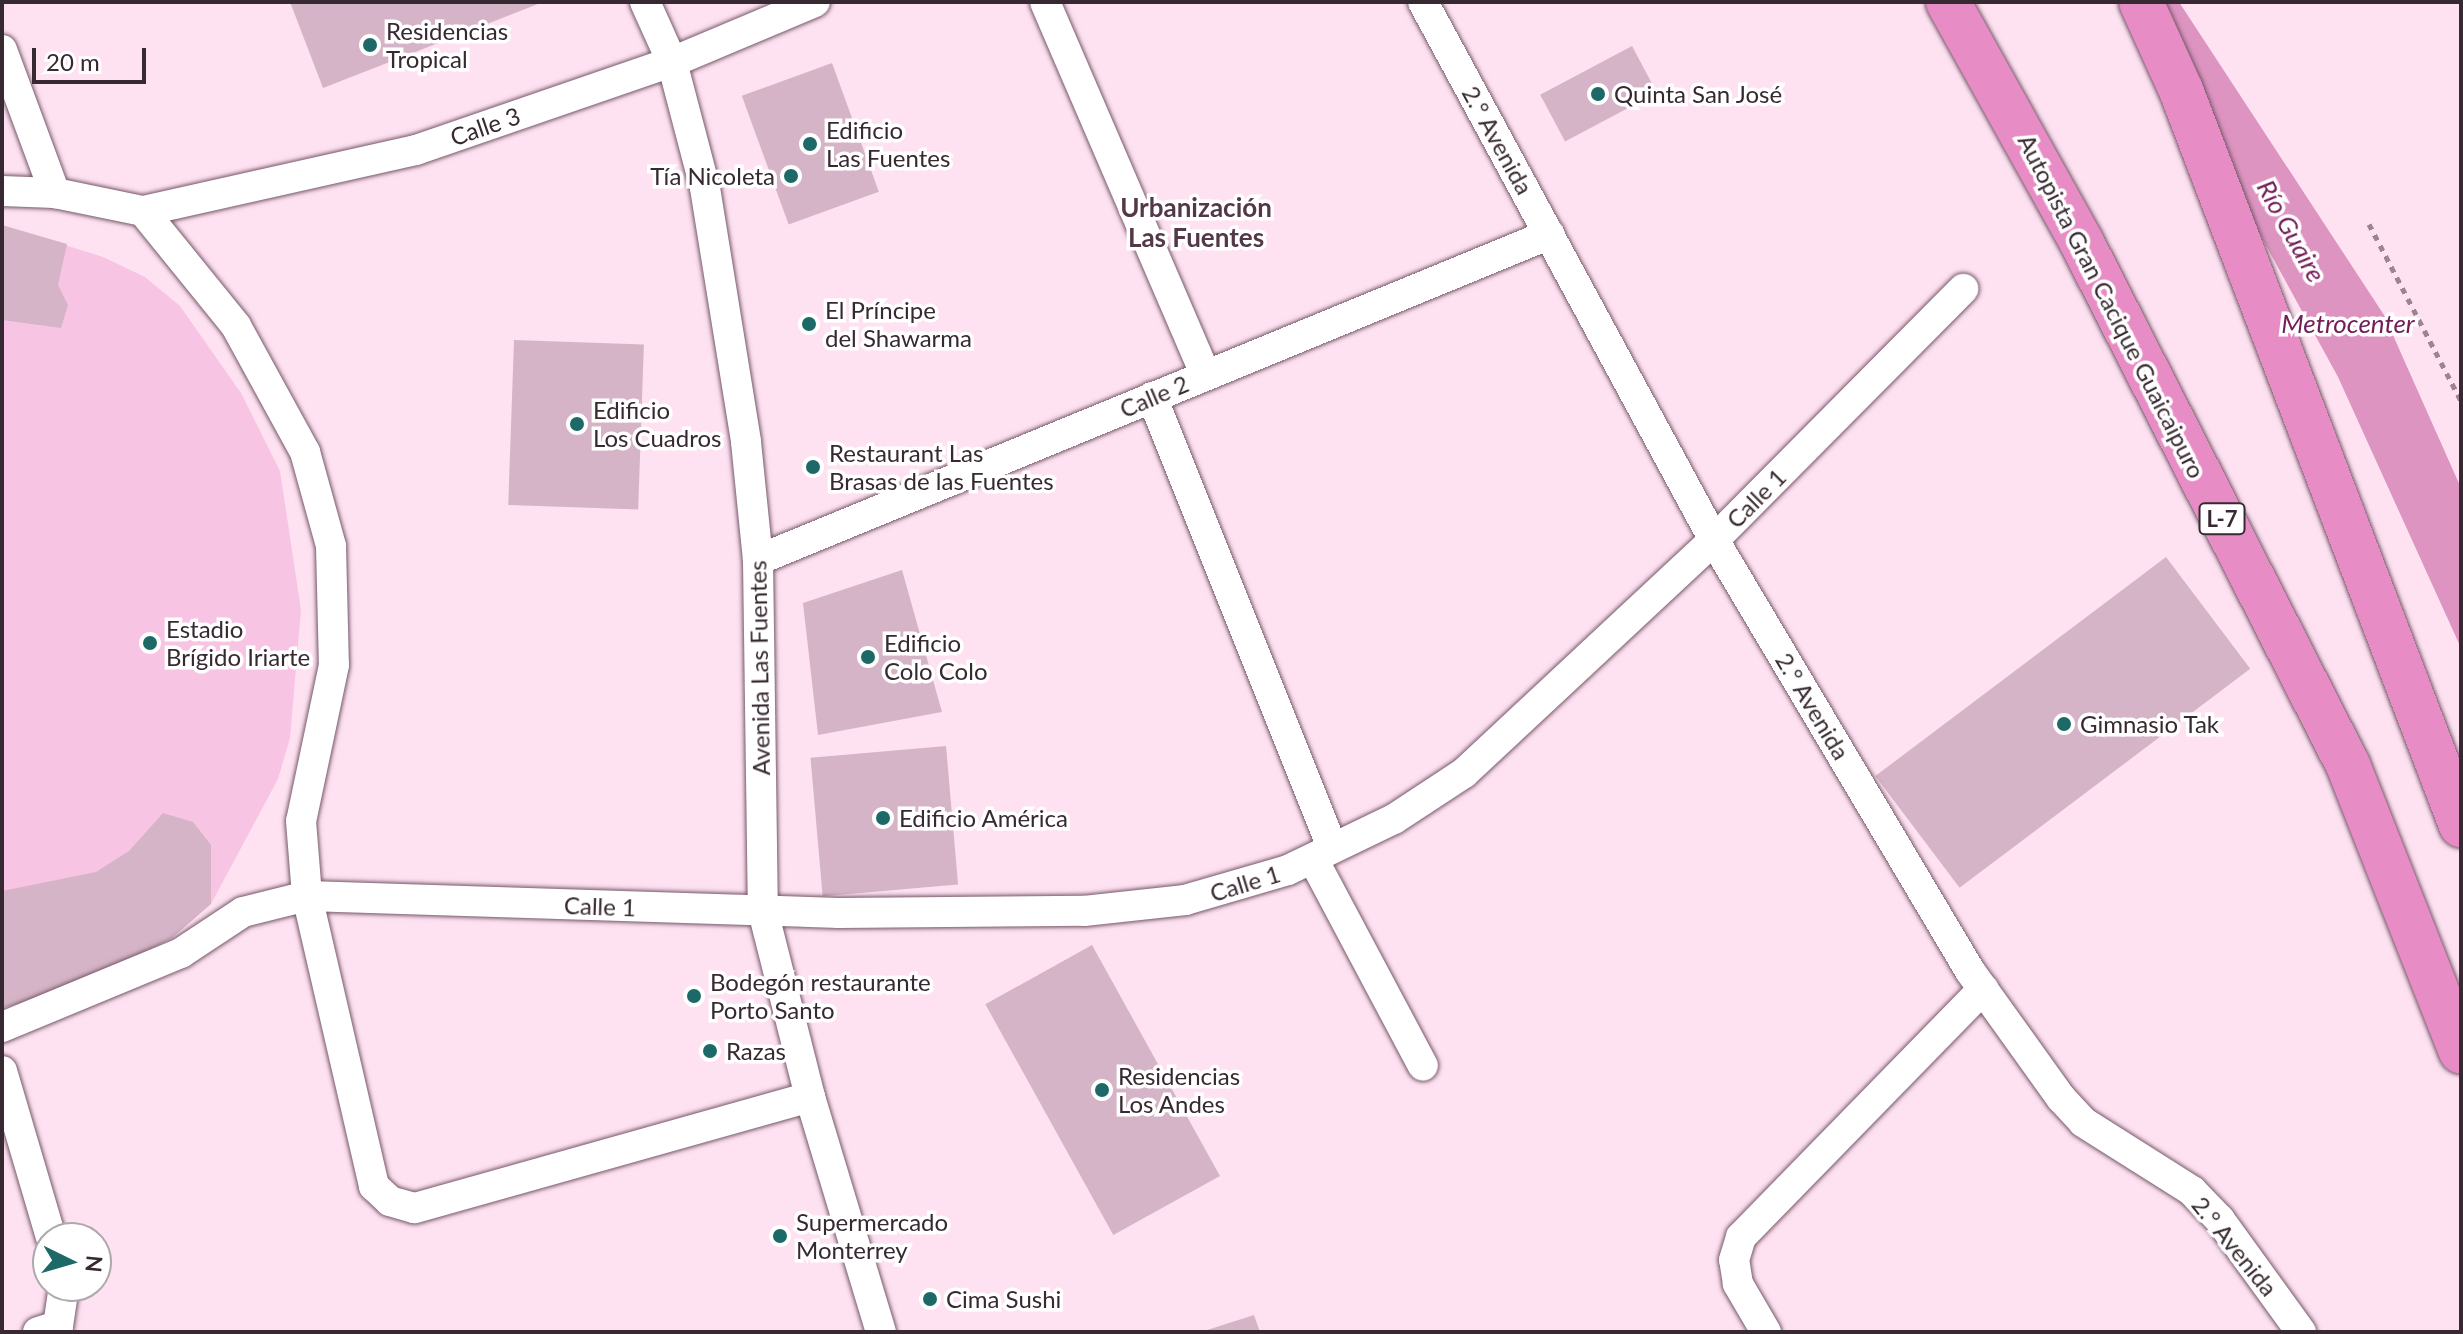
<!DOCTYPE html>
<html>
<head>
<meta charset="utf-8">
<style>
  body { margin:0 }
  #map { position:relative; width:2463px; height:1334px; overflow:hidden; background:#fee2f2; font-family:Lato,sans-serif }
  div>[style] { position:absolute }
  .green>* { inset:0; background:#f8c4e3 }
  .water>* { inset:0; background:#dd94c1 }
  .building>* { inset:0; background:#d6b4c7; transform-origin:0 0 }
  .path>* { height:5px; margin-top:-2.5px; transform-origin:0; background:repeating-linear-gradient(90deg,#9a8591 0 6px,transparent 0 12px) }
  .roads { filter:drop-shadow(0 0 2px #765869) drop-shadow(0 0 2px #765869) }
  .minor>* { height:30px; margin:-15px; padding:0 15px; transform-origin:15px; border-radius:15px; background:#fff }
  .motorway>* { height:44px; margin:-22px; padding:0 22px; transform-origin:22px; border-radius:22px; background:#e78cc5 }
  .dots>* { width:22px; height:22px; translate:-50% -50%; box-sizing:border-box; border:4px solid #fff; border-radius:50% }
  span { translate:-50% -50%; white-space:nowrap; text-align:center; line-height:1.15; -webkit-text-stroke:7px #fff; paint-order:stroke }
  .shield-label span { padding:2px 6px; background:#fff; border:2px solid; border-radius:6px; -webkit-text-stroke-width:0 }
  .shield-label { font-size:22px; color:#372931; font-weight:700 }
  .poi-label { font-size:24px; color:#372931 }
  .left { translate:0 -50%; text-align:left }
  .right { translate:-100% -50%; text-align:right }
  .street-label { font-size:24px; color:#372931 }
  .neighbourhood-label { font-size:26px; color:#533848; font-weight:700 }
  .water-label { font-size:26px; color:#721d58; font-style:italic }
  .frame { position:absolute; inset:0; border:4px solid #372931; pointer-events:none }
  .north { position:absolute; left:32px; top:1222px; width:80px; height:80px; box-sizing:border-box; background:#fff; border:2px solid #afa9ad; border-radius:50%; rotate:95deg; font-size:22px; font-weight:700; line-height:32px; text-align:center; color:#372931 }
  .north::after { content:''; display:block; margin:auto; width:28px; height:36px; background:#1d6967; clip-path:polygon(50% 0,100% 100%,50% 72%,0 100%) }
  .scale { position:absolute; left:32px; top:48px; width:114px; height:36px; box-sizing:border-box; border:4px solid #372931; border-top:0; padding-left:10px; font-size:24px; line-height:28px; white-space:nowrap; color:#372931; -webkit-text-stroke:6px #fff; paint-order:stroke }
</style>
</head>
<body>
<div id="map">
  <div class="green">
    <i style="clip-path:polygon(2px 225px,103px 257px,145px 277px,180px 306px,241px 393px,280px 471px,301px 610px,290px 738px,278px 779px,211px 904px,2px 1008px)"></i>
  </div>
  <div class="water">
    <i style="clip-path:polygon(2117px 2px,2179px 2px,2384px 315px,2461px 488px,2461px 648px,2338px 377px,2181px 90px)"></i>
  </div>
  <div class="building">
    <i style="clip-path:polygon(290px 2px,543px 2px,323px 88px)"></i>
    <i style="left:1632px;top:46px;width:53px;height:104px;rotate:62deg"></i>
    <i style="left:832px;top:63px;width:137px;height:96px;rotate:70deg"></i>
    <i style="clip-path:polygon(2px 225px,67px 244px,58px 285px,68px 305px,61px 328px,2px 320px)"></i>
    <i style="left:514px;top:340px;width:130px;height:165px;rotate:2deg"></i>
    <i style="left:2166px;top:557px;width:140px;height:364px;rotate:53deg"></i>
    <i style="clip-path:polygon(902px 570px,942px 712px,818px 735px,803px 603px)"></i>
    <i style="left:946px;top:746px;width:139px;height:136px;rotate:85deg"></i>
    <i style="clip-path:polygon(163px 813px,193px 822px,211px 845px,211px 904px,172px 938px,71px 989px,2px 1008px,2px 891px,96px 872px,129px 851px)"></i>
    <i style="left:1092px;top:945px;width:264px;height:122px;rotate:61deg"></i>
    <i style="clip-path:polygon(1254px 1315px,1260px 1332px,1204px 1332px,1204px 1331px)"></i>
  </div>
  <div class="path">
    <i style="left:2369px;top:224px;width:199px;rotate:62.5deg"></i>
  </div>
  <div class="roads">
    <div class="minor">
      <i style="left:645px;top:2px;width:66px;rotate:65.8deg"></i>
      <i style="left:672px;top:62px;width:130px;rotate:75.3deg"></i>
      <i style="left:705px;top:188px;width:257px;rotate:80.8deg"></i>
      <i style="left:746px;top:442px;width:119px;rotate:84.2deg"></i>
      <i style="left:758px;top:560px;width:351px;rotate:89.2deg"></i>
      <i style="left:763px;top:911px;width:192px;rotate:75.8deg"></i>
      <i style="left:810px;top:1097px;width:245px;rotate:73.2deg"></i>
      <i style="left:1045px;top:2px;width:405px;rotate:66.7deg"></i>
      <i style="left:1423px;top:2px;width:612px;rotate:61.59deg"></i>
      <i style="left:1714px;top:540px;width:501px;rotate:59.29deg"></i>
      <i style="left:1970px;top:971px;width:156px;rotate:54.4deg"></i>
      <i style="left:2061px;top:1098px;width:33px;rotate:47deg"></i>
      <i style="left:2083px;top:1122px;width:129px;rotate:32.3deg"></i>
      <i style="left:2192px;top:1191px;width:40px;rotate:46deg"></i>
      <i style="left:2220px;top:1220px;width:138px;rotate:54.1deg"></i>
      <i style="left:2px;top:50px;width:153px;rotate:69.7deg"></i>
      <i style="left:2px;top:191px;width:53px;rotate:2.2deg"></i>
      <i style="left:55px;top:193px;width:90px;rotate:11.6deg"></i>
      <i style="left:143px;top:211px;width:148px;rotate:51deg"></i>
      <i style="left:236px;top:326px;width:144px;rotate:61.3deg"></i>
      <i style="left:305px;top:452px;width:98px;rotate:74.5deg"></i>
      <i style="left:331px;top:546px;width:119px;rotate:88.6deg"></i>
      <i style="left:334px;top:665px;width:159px;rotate:101.9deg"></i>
      <i style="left:301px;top:821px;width:75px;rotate:85.4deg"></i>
      <i style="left:307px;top:896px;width:66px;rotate:166deg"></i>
      <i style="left:243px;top:912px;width:74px;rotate:146.5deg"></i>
      <i style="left:181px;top:953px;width:194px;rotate:157.5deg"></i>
      <i style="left:143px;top:211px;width:280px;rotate:-12.6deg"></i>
      <i style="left:416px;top:150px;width:271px;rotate:-19deg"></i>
      <i style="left:672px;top:62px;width:155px;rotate:-22.8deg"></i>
      <i style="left:1152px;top:397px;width:485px;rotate:68.2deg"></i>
      <i style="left:758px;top:560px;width:856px;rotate:-22.37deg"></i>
      <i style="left:1313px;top:859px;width:234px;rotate:62deg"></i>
      <i style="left:2px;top:1071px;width:174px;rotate:73.6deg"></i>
      <i style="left:810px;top:1097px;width:411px;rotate:164.3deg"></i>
      <i style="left:414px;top:1208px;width:25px;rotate:-164deg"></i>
      <i style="left:390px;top:1201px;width:22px;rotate:-137deg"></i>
      <i style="left:374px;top:1186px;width:298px;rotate:-103deg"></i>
      <i style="left:307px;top:896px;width:532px;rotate:1.83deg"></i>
      <i style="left:839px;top:913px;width:245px;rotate:-0.5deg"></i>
      <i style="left:1084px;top:911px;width:102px;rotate:-6.2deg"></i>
      <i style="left:1185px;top:900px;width:107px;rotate:-16.2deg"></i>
      <i style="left:1288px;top:870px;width:118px;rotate:-25.7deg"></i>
      <i style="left:1394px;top:819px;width:84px;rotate:-33.3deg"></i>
      <i style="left:1464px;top:773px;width:342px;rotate:-43deg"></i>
      <i style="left:1714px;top:540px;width:354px;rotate:-45.2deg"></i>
      <i style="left:38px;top:1332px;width:21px;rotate:-17deg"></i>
      <i style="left:58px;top:1326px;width:40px;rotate:-81.5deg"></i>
      <i style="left:1766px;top:1332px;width:56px;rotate:-120.3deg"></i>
      <i style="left:1738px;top:1284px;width:24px;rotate:-99deg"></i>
      <i style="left:1734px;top:1260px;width:24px;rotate:-73deg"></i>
      <i style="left:1741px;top:1237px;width:347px;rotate:-45.7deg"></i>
    </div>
    <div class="motorway">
      <i style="left:1948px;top:2px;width:276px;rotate:60.9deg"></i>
      <i style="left:2082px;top:243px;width:586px;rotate:63deg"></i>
      <i style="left:2348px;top:765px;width:308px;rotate:68.5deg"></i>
      <i style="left:2141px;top:2px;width:97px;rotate:65.6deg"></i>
      <i style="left:2181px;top:90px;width:787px;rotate:69.15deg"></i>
    </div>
  </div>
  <div class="dots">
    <i style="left:370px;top:45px;background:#1d6967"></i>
    <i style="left:1598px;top:94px;background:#1d6967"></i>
    <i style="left:810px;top:144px;background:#1d6967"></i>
    <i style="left:791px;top:176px;background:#1d6967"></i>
    <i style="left:809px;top:324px;background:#1d6967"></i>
    <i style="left:577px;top:424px;background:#1d6967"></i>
    <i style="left:813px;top:467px;background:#1d6967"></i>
    <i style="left:150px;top:643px;background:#1d6967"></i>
    <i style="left:868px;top:657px;background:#1d6967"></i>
    <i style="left:2064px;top:724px;background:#1d6967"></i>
    <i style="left:883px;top:818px;background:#1d6967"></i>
    <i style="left:694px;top:996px;background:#1d6967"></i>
    <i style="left:710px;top:1051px;background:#1d6967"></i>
    <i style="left:1102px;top:1090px;background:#1d6967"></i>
    <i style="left:780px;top:1236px;background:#1d6967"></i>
    <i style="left:930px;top:1299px;background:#1d6967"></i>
  </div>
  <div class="shield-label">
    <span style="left:2222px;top:519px">L-7</span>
  </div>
  <div class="poi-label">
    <span class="left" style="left:386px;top:45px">Residencias<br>Tropical</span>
    <span class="left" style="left:1614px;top:94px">Quinta San José</span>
    <span class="left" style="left:826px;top:144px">Edificio<br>Las Fuentes</span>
    <span class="right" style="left:775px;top:176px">Tía Nicoleta</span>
    <span class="left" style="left:825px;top:324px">El Príncipe<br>del Shawarma</span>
    <span class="left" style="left:593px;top:424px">Edificio<br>Los Cuadros</span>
    <span class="left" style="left:829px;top:467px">Restaurant Las<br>Brasas de las Fuentes</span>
    <span class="left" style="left:166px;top:643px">Estadio<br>Brígido Iriarte</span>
    <span class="left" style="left:884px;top:657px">Edificio<br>Colo Colo</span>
    <span class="left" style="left:2080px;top:724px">Gimnasio Tak</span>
    <span class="left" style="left:899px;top:818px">Edificio América</span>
    <span class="left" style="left:710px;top:996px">Bodegón restaurante<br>Porto Santo</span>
    <span class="left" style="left:726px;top:1051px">Razas</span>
    <span class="left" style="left:1118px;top:1090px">Residencias<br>Los Andes</span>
    <span class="left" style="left:796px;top:1236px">Supermercado<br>Monterrey</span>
    <span class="left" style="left:946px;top:1299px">Cima Sushi</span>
  </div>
  <div class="street-label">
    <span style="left:485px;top:126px;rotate:-19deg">Calle 3</span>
    <span style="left:1498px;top:140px;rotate:61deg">2.° Avenida</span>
    <span style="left:2112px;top:306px;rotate:63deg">Autopista Gran Cacique Guaicaipuro</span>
    <span style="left:1154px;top:396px;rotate:-23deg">Calle 2</span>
    <span style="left:1756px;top:498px;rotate:-45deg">Calle 1</span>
    <span style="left:759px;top:668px;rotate:-91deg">Avenida Las Fuentes</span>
    <span style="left:1813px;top:706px;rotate:59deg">2.° Avenida</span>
    <span style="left:1245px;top:883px;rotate:-17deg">Calle 1</span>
    <span style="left:600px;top:906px;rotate:2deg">Calle 1</span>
    <span style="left:2235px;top:1246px;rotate:51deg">2.° Avenida</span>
  </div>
  <div class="neighbourhood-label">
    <span style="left:1196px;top:223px">Urbanización<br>Las Fuentes</span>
  </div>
  <div class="water-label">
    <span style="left:2291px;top:231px;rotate:61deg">Río Guaire</span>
    <span style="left:2348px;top:324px">Metrocenter</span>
  </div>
  <div class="frame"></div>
  <div class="north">N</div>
  <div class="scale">20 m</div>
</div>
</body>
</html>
